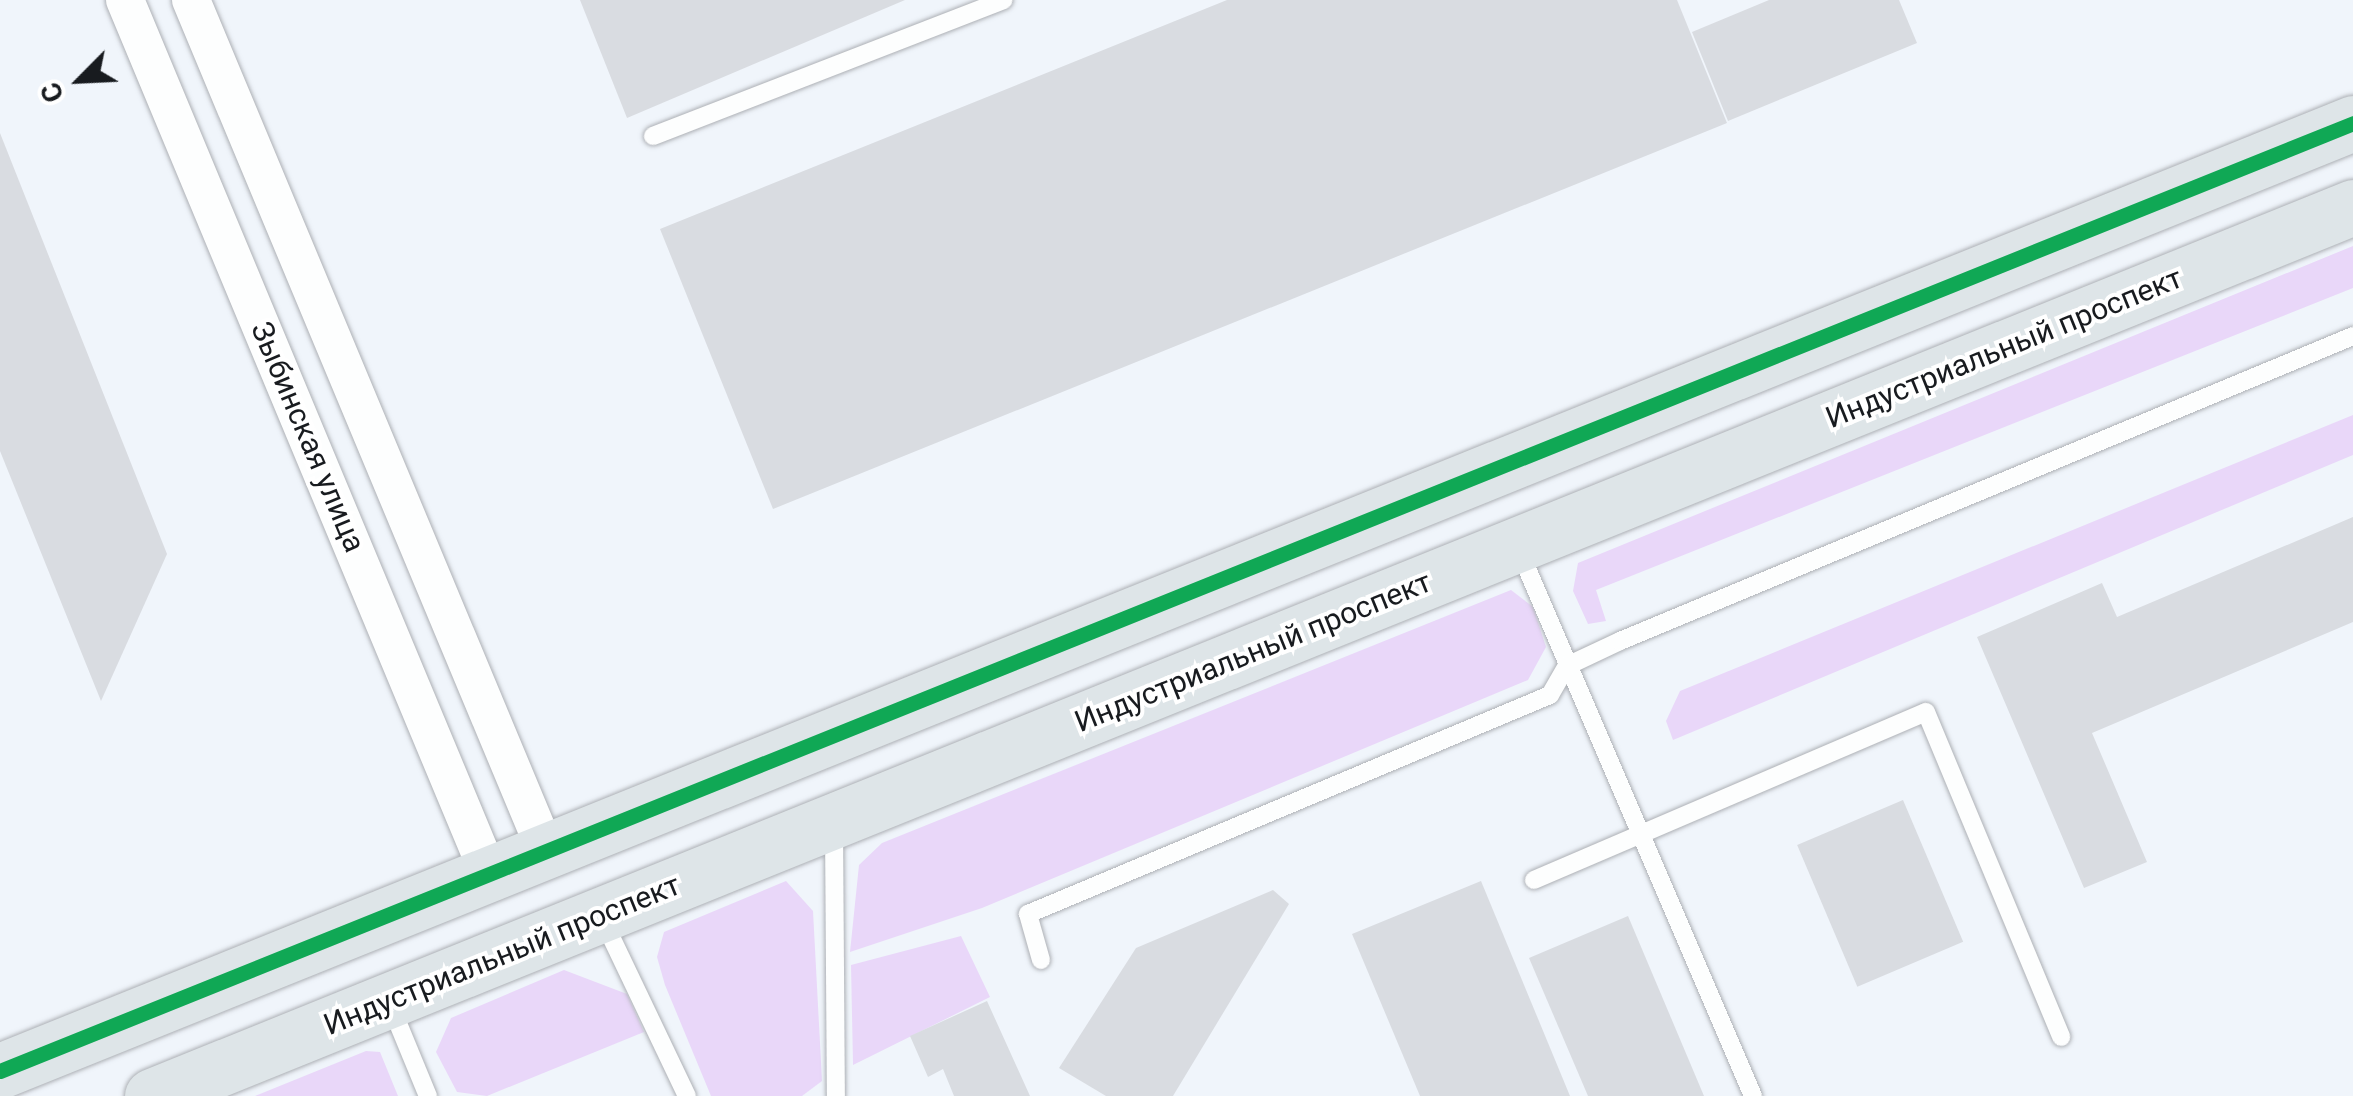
<!DOCTYPE html>
<html>
<head>
<meta charset="utf-8">
<style>
  body { margin:0 }
  #map { position:relative; width:2353px; height:1096px; overflow:hidden; background:#f0f5fb; font-family:Roboto,sans-serif }
  div>[style] { position:absolute }
  .green>* { inset:0; background:#e9d7f9 }
  .building>* { inset:0; background:#d9dce1; transform-origin:0 0 }
  .roads { filter:drop-shadow(0 0 2px #adb0b5) drop-shadow(0 0 2px #adb0b5) }
  .lane>* { height:18px; margin:-9px; padding:0 9px; transform-origin:9px; border-radius:9px; background:#fdfefe }
  .street>* { height:38px; margin:-19px; padding:0 19px; transform-origin:19px; border-radius:19px; background:#fdfefe }
  .primary>* { height:55px; margin:-27.5px; padding:0 27.5px; transform-origin:27.5px; border-radius:27.5px; background:#dee5e8 }
  .bus-1>* { height:15px; margin:-7.5px; padding:0 7.5px; transform-origin:7.5px; border-radius:7.5px; background:#10a855 }
  span { translate:-50% -50%; white-space:nowrap; text-align:center; line-height:1.15; -webkit-text-stroke:8px #fff; paint-order:stroke }
  .street-label { font-size:30px; color:#181b1f }
  .north { position:absolute; left:30px; top:30px; width:100px; height:100px; -webkit-text-stroke:8px #fff; paint-order:stroke; rotate:246deg; font-size:28px; font-weight:700; line-height:40px; text-align:center; color:#181b1f }
  .north::after { content:''; display:block; margin:auto; width:35px; height:45px; background:#181b1f; clip-path:polygon(50% 0,100% 100%,50% 72%,0 100%) }
</style>
</head>
<body>
<div id="map">
  <div class="green">
    <i style="clip-path:polygon(2353px 246px,2353px 288px,1596px 590px,1606px 621px,1588px 624px,1573px 591px,1578px 563px)"></i>
    <i style="clip-path:polygon(2353px 415px,2353px 455px,1673px 740px,1666px 721px,1680px 691px)"></i>
    <i style="clip-path:polygon(1511px 590px,1533px 607px,1546px 647px,1528px 680px,982px 908px,850px 952px,859px 865px,882px 843px)"></i>
    <i style="clip-path:polygon(786px 881px,813px 911px,822px 1081px,802px 1096px,711px 1096px,665px 985px,657px 957px,664px 932px)"></i>
    <i style="clip-path:polygon(961px 936px,990px 997px,853px 1065px,851px 965px)"></i>
    <i style="clip-path:polygon(564px 970px,627px 994px,644px 1032px,487px 1096px,457px 1092px,436px 1052px,451px 1018px)"></i>
    <i style="clip-path:polygon(366px 1051px,380px 1052px,398px 1096px,255px 1096px)"></i>
  </div>
  <div class="building">
    <i style="clip-path:polygon(580px 0,905px 0,627px 118px)"></i>
    <i style="clip-path:polygon(1227px 0,1677px 0,1727px 123px,773px 509px,660px 229px)"></i>
    <i style="clip-path:polygon(1769px 0,1899px 0,1917px 43px,1728px 121px,1692px 32px)"></i>
    <i style="clip-path:polygon(0 133px,167px 554px,101px 701px,0 451px)"></i>
    <i style="clip-path:polygon(2353px 517px,2353px 622px,2092px 733px,2147px 862px,2084px 888px,1977px 637px,2102px 583px,2117px 617px)"></i>
    <i style="left:1903px;top:800px;width:154px;height:115px;rotate:67deg"></i>
    <i style="clip-path:polygon(1481px 881px,1570px 1096px,1420px 1096px,1352px 934px)"></i>
    <i style="clip-path:polygon(1273px 890px,1289px 904px,1173px 1096px,1106px 1096px,1059px 1068px,1136px 948px)"></i>
    <i style="clip-path:polygon(1628px 916px,1704px 1096px,1588px 1096px,1529px 958px)"></i>
    <i style="clip-path:polygon(987px 1001px,1030px 1096px,954px 1096px,943px 1069px,928px 1077px,910px 1036px)"></i>
  </div>
  <div class="roads">
    <div class="lane">
      <i style="left:653px;top:136px;width:376px;rotate:-21.2deg"></i>
      <i style="left:1519px;top:550px;width:594px;rotate:66.8deg"></i>
      <i style="left:834px;top:827px;width:269px;rotate:89.6deg"></i>
      <i style="left:1534px;top:880px;width:426px;rotate:-23.2deg"></i>
      <i style="left:1926px;top:712px;width:352px;rotate:67.4deg"></i>
      <i style="left:603px;top:920px;width:195px;rotate:64.5deg"></i>
      <i style="left:1041px;top:960px;width:48px;rotate:-105.8deg"></i>
      <i style="left:1028px;top:914px;width:566px;rotate:-22.76deg"></i>
      <i style="left:1550px;top:695px;width:34px;rotate:-60deg"></i>
      <i style="left:1567px;top:666px;width:59px;rotate:-25.3deg"></i>
      <i style="left:1620px;top:641px;width:794px;rotate:-22.59deg"></i>
      <i style="left:390px;top:1004px;width:100px;rotate:67.6deg"></i>
    </div>
    <div class="street">
      <i style="left:125px;top:0;width:947px;rotate:67.39deg"></i>
      <i style="left:191px;top:0;width:922px;rotate:67.36deg"></i>
    </div>
    <div class="primary">
      <i style="left:0;top:1071px;width:2537px;rotate:-21.94deg"></i>
      <i style="left:152px;top:1096px;width:2374px;rotate:-21.99deg"></i>
    </div>
  </div>
  <div class="bus-1">
    <i style="left:0;top:1071px;width:2537px;rotate:-21.94deg"></i>
  </div>
  <div class="street-label">
    <span style="left:2004px;top:348px;rotate:-22deg">Индустриальный проспект</span>
    <span style="left:308px;top:437px;rotate:67deg">Зыбинская улица</span>
    <span style="left:1253px;top:652px;rotate:-22deg">Индустриальный проспект</span>
    <span style="left:502px;top:955px;rotate:-22deg">Индустриальный проспект</span>
  </div>
  <div class="north">С</div>
</div>
</body>
</html>
